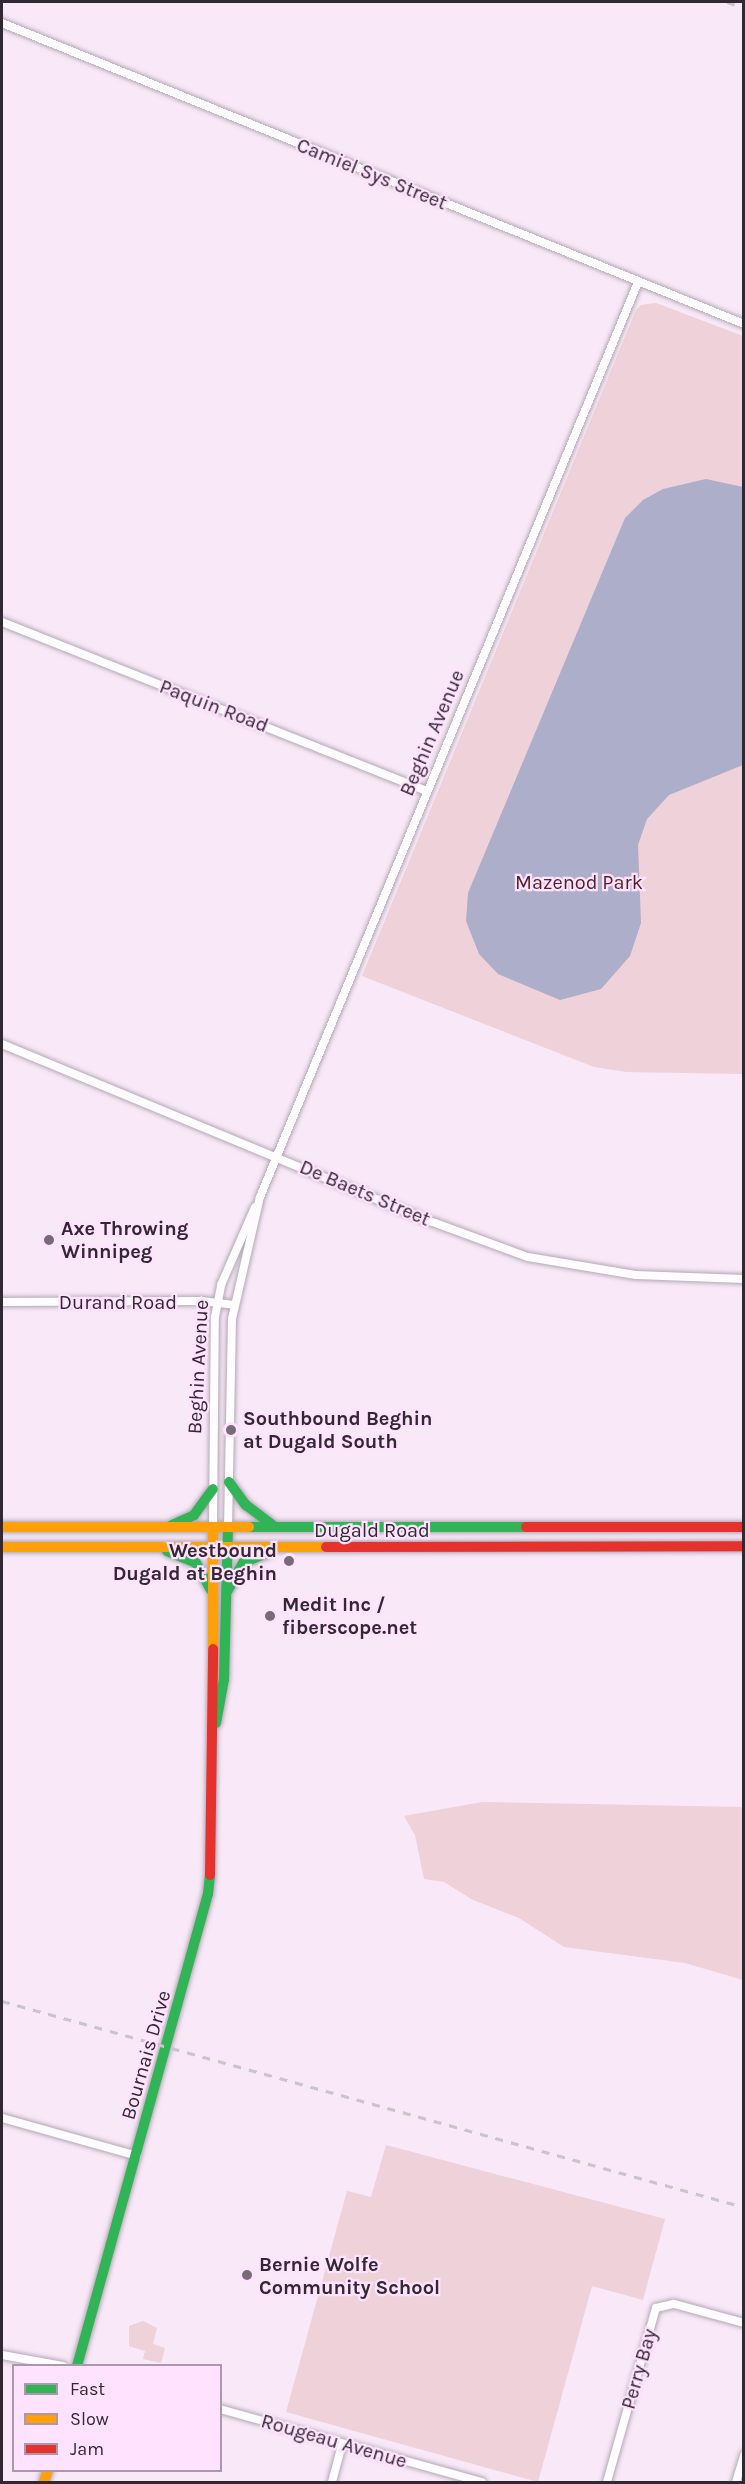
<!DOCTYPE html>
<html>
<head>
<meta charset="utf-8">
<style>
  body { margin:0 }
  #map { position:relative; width:745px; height:2484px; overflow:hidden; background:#f8e8f8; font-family:Karla,sans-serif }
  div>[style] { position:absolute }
  .green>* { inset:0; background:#eed1d9 }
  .water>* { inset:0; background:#acaeca }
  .roads { filter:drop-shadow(0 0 2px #b4a8b4) drop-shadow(0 0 2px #b4a8b4) }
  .street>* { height:8px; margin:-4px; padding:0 4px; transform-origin:4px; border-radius:4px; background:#fefcfe }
  .fast>* { height:10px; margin:-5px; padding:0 5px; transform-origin:5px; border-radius:5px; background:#30b455 }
  .slow>* { height:10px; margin:-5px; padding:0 5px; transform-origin:5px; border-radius:5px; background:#ff9f0a }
  .jam>* { height:10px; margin:-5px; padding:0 5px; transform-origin:5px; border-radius:5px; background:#e5322d }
  .rail>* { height:3px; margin-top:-1.5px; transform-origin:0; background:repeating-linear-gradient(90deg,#c9c5c9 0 8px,transparent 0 16px) }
  .dots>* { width:16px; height:16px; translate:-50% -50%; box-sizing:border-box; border:3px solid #fee2fe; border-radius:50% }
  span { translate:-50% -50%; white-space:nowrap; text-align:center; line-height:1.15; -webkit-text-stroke:4.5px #fee2fe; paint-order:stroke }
  .street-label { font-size:20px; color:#322832 }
  .park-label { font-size:20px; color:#531e22 }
  .poi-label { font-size:20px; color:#322832; font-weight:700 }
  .left { translate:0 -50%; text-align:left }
  .right { translate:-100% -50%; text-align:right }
  .frame { position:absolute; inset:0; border:3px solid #322832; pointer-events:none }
  .legend { position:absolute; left:12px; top:2364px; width:210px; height:108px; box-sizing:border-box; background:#fee2fe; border:2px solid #ac98ac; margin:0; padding:8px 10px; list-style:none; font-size:18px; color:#322832 }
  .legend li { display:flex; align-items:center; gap:12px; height:30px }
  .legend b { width:30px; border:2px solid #ac98ac }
</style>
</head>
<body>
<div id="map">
  <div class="green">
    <i style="clip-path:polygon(656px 303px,743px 336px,743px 1074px,627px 1072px,594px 1067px,362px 976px,636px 310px,641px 305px)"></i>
    <i style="clip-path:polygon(482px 1802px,743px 1807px,743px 1980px,685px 1963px,564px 1947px,519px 1918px,473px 1900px,444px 1882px,424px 1879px,415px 1835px,404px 1816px)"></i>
    <i style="clip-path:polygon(386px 2145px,665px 2219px,643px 2300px,592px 2286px,538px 2482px,286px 2412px,347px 2191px,371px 2197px)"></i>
    <i style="clip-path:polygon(143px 2321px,157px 2328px,153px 2344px,165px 2348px,161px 2363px,143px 2359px,145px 2351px,129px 2346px,129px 2326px)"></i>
  </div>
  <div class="water">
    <i style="clip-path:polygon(706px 479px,743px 487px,743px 765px,669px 795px,647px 819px,638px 845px,641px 923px,630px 956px,601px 989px,560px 1000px,498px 974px,479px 954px,466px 921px,468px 893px,625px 518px,643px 500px,663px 489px)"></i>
  </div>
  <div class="roads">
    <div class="street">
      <i style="left:2px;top:23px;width:801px;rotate:22.08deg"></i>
      <i style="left:2px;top:622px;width:457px;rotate:21.7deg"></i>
      <i style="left:2px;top:1044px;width:463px;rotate:22.5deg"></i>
      <i style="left:430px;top:1221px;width:104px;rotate:20.2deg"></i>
      <i style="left:528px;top:1257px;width:109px;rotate:9.5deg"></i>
      <i style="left:636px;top:1275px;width:108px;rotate:2.1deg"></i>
      <i style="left:2px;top:1302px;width:200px;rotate:-0.3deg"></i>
      <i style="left:202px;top:1301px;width:32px;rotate:7deg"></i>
      <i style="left:228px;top:1527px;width:208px;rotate:-88.9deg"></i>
      <i style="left:232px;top:1319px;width:125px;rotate:-77.1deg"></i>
      <i style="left:260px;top:1197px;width:990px;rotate:-67.55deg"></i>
      <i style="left:213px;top:1528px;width:211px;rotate:-89.5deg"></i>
      <i style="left:215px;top:1317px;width:33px;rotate:-79deg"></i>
      <i style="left:221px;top:1285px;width:85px;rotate:-66.4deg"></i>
      <i style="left:2px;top:2118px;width:140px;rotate:15.7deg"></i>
      <i style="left:2px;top:2355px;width:62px;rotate:10.2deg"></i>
      <i style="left:220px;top:2409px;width:272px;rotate:15.6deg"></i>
      <i style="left:332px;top:2482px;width:39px;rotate:-75deg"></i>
      <i style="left:607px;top:2482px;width:181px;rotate:-74.3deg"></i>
      <i style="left:656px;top:2308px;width:18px;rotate:-13deg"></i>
      <i style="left:674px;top:2304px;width:73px;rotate:15.2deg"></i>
      <i style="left:736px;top:2482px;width:28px;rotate:-73deg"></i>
    </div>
    <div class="fast">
      <i style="left:229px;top:1482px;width:29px;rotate:54deg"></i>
      <i style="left:246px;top:1505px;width:36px;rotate:37deg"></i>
      <i style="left:172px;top:1525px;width:24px;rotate:-24deg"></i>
      <i style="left:194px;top:1515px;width:32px;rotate:-54deg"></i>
      <i style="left:249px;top:1527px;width:277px"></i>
      <i style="left:167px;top:1551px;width:31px;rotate:22deg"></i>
      <i style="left:196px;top:1563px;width:31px;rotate:61deg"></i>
      <i style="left:228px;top:1590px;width:31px;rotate:-61deg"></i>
      <i style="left:243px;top:1563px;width:28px;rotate:-23deg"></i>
      <i style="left:216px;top:1723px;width:45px;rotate:-79.7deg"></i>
      <i style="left:224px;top:1679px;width:152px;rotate:-88.5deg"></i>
      <i style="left:77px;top:2366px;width:490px;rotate:-74.5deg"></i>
      <i style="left:208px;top:1894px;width:19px;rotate:-84deg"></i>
    </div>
    <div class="slow">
      <i style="left:2px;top:1527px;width:247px"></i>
      <i style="left:213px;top:1528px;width:121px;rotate:90deg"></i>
      <i style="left:2px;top:1547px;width:324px"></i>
      <i style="left:44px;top:2482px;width:13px;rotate:-72deg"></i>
    </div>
    <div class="jam">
      <i style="left:526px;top:1527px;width:218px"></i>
      <i style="left:326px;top:1547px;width:418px;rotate:-0.1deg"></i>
      <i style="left:210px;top:1875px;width:226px;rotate:-89.2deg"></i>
    </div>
  </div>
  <div class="rail">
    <i style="left:727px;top:2px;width:18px;rotate:19deg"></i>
    <i style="left:2px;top:2001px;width:770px;rotate:15.52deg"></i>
  </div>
  <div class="dots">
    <i style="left:49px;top:1240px;background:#776b77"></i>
    <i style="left:231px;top:1430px;background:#776b77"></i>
    <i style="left:289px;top:1561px;background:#776b77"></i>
    <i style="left:270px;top:1616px;background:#776b77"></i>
    <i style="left:247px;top:2275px;background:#776b77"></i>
  </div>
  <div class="street-label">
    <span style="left:372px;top:174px;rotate:22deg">Camiel Sys Street</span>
    <span style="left:214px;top:706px;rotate:21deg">Paquin Road</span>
    <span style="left:432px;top:733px;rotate:-67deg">Beghin Avenue</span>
    <span style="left:365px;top:1193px;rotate:23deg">De Baets Street</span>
    <span style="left:118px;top:1302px">Durand Road</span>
    <span style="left:198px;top:1367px;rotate:-87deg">Beghin Avenue</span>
    <span style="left:372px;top:1530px">Dugald Road</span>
    <span style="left:146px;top:2055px;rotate:-74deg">Bournais Drive</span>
    <span style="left:639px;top:2369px;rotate:-74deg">Perry Bay</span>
    <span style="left:334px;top:2441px;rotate:16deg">Rougeau Avenue</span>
  </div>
  <div class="park-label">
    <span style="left:579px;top:882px">Mazenod Park</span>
  </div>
  <div class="poi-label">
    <span class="left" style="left:61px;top:1240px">Axe Throwing<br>Winnipeg</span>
    <span class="left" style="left:243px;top:1430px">Southbound Beghin<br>at Dugald South</span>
    <span class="right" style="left:277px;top:1562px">Westbound<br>Dugald at Beghin</span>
    <span class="left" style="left:282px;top:1616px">Medit Inc /<br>fiberscope.net</span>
    <span class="left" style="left:259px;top:2276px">Bernie Wolfe<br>Community School</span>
  </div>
  <div class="frame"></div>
  <ul class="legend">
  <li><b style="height:8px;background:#30b455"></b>Fast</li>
  <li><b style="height:8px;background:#ff9f0a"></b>Slow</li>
  <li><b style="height:8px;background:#e5322d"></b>Jam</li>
  </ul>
</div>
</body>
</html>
